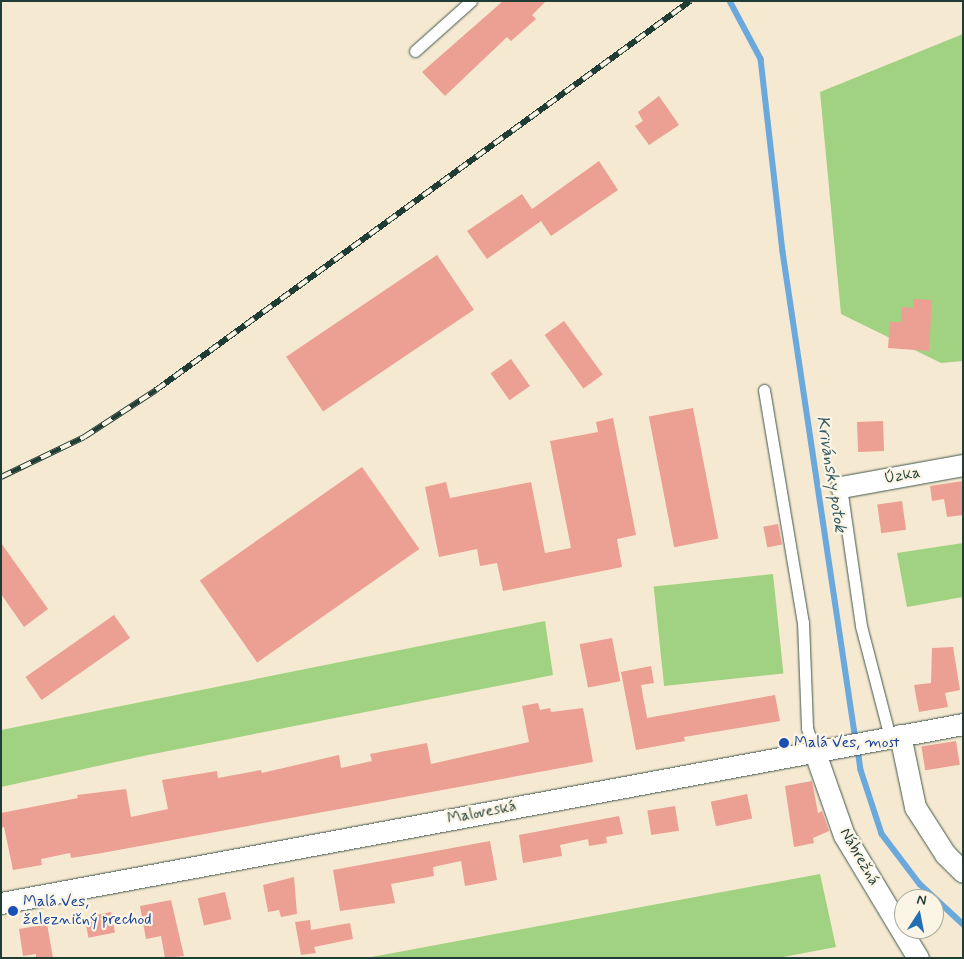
<!DOCTYPE html>
<html>
<head>
<meta charset="utf-8">
<style>
  body { margin:0 }
  #map { position:relative; width:964px; height:959px; overflow:hidden; background:#f6e9d1; font-family:Mynerve,sans-serif }
  div>[style] { position:absolute }
  .green>* { inset:0; background:#a1d281; transform-origin:0 0 }
  .stream>* { height:5.5px; margin:-2.75px; padding:0 2.75px; transform-origin:2.75px; border-radius:2.75px; background:#6ba8dc }
  .building>* { inset:0; background:#ec9f93; transform-origin:0 0 }
  .roads { filter:drop-shadow(0 0 1px #3f574c) drop-shadow(0 0 1px #3f574c) }
  .service>* { height:11px; margin:-5.5px; padding:0 5.5px; transform-origin:5.5px; border-radius:5.5px; background:#fff }
  .minor>* { height:21px; margin:-10.5px; padding:0 10.5px; transform-origin:10.5px; border-radius:10.5px; background:#fff }
  .rail>* { height:5.5px; margin-top:-2.75px; transform-origin:0; background:repeating-linear-gradient(90deg,#fcf5e5 0 11px,#1f3d34 0 22px); box-sizing:border-box; border-block:1px solid #1f3d34 }
  .dots>* { width:14px; height:14px; translate:-50% -50%; box-sizing:border-box; border:2px solid #fcf5e5; border-radius:50% }
  span { translate:-50% -50%; white-space:nowrap; text-align:center; line-height:1.15; -webkit-text-stroke:4.5px #fcf5e5; paint-order:stroke }
  .street-label { font-size:16px; color:#1f3d34 }
  .transit-label { font-size:16px; color:#164399 }
  .left { translate:0 -50%; text-align:left }
  .water-label { font-size:18px; color:#365d66; font-style:italic }
  .frame { position:absolute; inset:0; border:2px solid #1f3d34; pointer-events:none }
  .north { position:absolute; left:894px; top:889px; width:50px; height:50px; box-sizing:border-box; background:#fcf5e5; border:1px solid #a4ab9e; border-radius:50%; rotate:11deg; font-size:14px; font-weight:700; line-height:20px; text-align:center; color:#1f3d34 }
  .north::after { content:''; display:block; margin:auto; width:18px; height:22px; background:#1f6fb2; clip-path:polygon(50% 0,100% 100%,50% 72%,0 100%) }
</style>
</head>
<body>
<div id="map">
  <div class="green">
    <i style="clip-path:polygon(963px 34px,963px 361px,941px 363px,841px 314px,820px 92px)"></i>
    <i style="clip-path:polygon(963px 543px,963px 597px,907px 607px,897px 553px)"></i>
    <i style="left:773px;top:574px;width:100px;height:120px;rotate:84deg"></i>
    <i style="clip-path:polygon(545px 621px,553px 675px,148px 755px,1px 787px,1px 730px)"></i>
    <i style="clip-path:polygon(820px 874px,836px 947px,778px 958px,366px 958px)"></i>
  </div>
  <div class="stream">
    <i style="left:730px;top:1px;width:66px;rotate:61.9deg"></i>
    <i style="left:761px;top:59px;width:194px;rotate:83.5deg"></i>
    <i style="left:783px;top:252px;width:493px;rotate:81.5deg"></i>
    <i style="left:858px;top:749px;width:21px;rotate:82deg"></i>
    <i style="left:861px;top:770px;width:67px;rotate:71.8deg"></i>
    <i style="left:882px;top:834px;width:63px;rotate:52.8deg"></i>
    <i style="left:920px;top:884px;width:59px;rotate:42.9deg"></i>
  </div>
  <div class="building">
    <i style="clip-path:polygon(503px 1px,546px 1px,532px 15px,536px 19px,511px 41px,507px 37px,445px 96px,422px 72px)"></i>
    <i style="clip-path:polygon(659px 96px,679px 125px,649px 145px,635px 126px,643px 121px,638px 112px)"></i>
    <i style="clip-path:polygon(599px 161px,618px 190px,551px 236px,541px 221px,487px 259px,467px 231px,522px 194px,532px 209px)"></i>
    <i style="left:437px;top:255px;width:66px;height:182px;rotate:56deg"></i>
    <i style="clip-path:polygon(913px 299px,932px 300px,929px 351px,888px 348px,890px 322px,901px 322px,902px 307px,913px 308px)"></i>
    <i style="left:564px;top:321px;width:66px;height:24px;rotate:54deg"></i>
    <i style="left:511px;top:359px;width:33px;height:25px;rotate:55deg"></i>
    <i style="left:693px;top:408px;width:133px;height:45px;rotate:79deg"></i>
    <i style="clip-path:polygon(613px 418px,636px 535px,617px 539px,622px 567px,503px 591px,497px 563px,480px 566px,477px 549px,439px 557px,425px 487px,446px 482px,450px 498px,531px 482px,545px 553px,571px 548px,550px 441px,598px 432px,596px 422px)"></i>
    <i style="left:883px;top:421px;width:30px;height:26px;rotate:88deg"></i>
    <i style="left:362px;top:467px;width:100px;height:198px;rotate:55deg"></i>
    <i style="clip-path:polygon(963px 481px,963px 515px,947px 517px,944px 499px,932px 501px,930px 486px)"></i>
    <i style="left:902px;top:501px;width:29px;height:25px;rotate:82deg"></i>
    <i style="left:778px;top:524px;width:21px;height:15px;rotate:79deg"></i>
    <i style="clip-path:polygon(1px 543px,48px 609px,24px 627px,1px 594px)"></i>
    <i style="left:114px;top:615px;width:28px;height:108px;rotate:55deg"></i>
    <i style="left:612px;top:638px;width:44px;height:33px;rotate:79deg"></i>
    <i style="clip-path:polygon(953px 647px,960px 690px,945px 693px,948px 707px,919px 712px,914px 685px,931px 683px,932px 648px)"></i>
    <i style="clip-path:polygon(651px 666px,654px 683px,641px 685px,647px 718px,775px 695px,780px 721px,684px 737px,685px 741px,636px 750px,621px 672px)"></i>
    <i style="clip-path:polygon(538px 703px,540px 710px,550px 708px,551px 712px,583px 708px,593px 762px,102px 853px,71px 858px,70px 853px,41px 859px,42px 865px,13px 870px,4px 827px,1px 828px,1px 813px,78px 798px,77px 795px,126px 789px,131px 817px,168px 809px,162px 780px,217px 771px,218px 778px,261px 770px,262px 773px,339px 755px,341px 768px,372px 761px,370px 754px,427px 743px,431px 764px,462px 757px,529px 742px,522px 706px)"></i>
    <i style="left:956px;top:741px;width:24px;height:35px;rotate:81deg"></i>
    <i style="clip-path:polygon(812px 781px,818px 813px,822px 811px,829px 831px,813px 838px,814px 843px,794px 847px,785px 786px)"></i>
    <i style="left:747px;top:794px;width:25px;height:37px;rotate:78deg"></i>
    <i style="left:675px;top:806px;width:25px;height:28px;rotate:81deg"></i>
    <i style="clip-path:polygon(619px 816px,623px 834px,606px 837px,607px 843px,589px 846px,588px 839px,560px 845px,562px 856px,523px 863px,519px 835px)"></i>
    <i style="clip-path:polygon(490px 841px,497px 880px,465px 886px,461px 861px,433px 867px,434px 876px,391px 884px,395px 903px,340px 911px,333px 870px)"></i>
    <i style="clip-path:polygon(294px 877px,297px 914px,281px 917px,279px 910px,268px 912px,263px 885px)"></i>
    <i style="left:225px;top:892px;width:28px;height:28px;rotate:77deg"></i>
    <i style="clip-path:polygon(171px 900px,184px 956px,165px 958px,161px 936px,146px 939px,140px 906px)"></i>
    <i style="left:111px;top:912px;width:21px;height:27px;rotate:79deg"></i>
    <i style="clip-path:polygon(310px 920px,311px 930px,350px 923px,353px 939px,314px 947px,316px 953px,301px 955px,295px 922px)"></i>
    <i style="clip-path:polygon(47px 924px,53px 958px,36px 958px,36px 954px,23px 956px,19px 929px)"></i>
  </div>
  <div class="roads">
    <div class="service">
      <i style="left:415px;top:51px;width:75px;rotate:-41.8deg"></i>
      <i style="left:764px;top:390px;width:235px;rotate:80.5deg"></i>
      <i style="left:803px;top:622px;width:106px;rotate:87.8deg"></i>
      <i style="left:807px;top:728px;width:23px;rotate:72deg"></i>
      <i style="left:841px;top:487px;width:140px;rotate:81.8deg"></i>
      <i style="left:861px;top:626px;width:115px;rotate:75.4deg"></i>
    </div>
    <div class="minor">
      <i style="left:841px;top:487px;width:124px;rotate:-10.2deg"></i>
      <i style="left:900px;top:735px;width:74px;rotate:78.2deg"></i>
      <i style="left:915px;top:807px;width:56px;rotate:57.4deg"></i>
      <i style="left:945px;top:854px;width:25px;rotate:45deg"></i>
      <i style="left:814px;top:750px;width:90px;rotate:70.6deg"></i>
      <i style="left:844px;top:835px;width:144px;rotate:59deg"></i>
      <i style="left:1px;top:903px;width:979px;rotate:-10.54deg"></i>
    </div>
  </div>
  <div class="rail">
    <i style="left:1px;top:477px;width:92px;rotate:-25.7deg"></i>
    <i style="left:84px;top:437px;width:86px;rotate:-33.1deg"></i>
    <i style="left:156px;top:390px;width:661px;rotate:-36.07deg"></i>
  </div>
  <div class="dots">
    <i style="left:784px;top:743px;background:#1a4fb4"></i>
    <i style="left:13px;top:911px;background:#1a4fb4"></i>
  </div>
  <div class="street-label">
    <span style="left:902px;top:476px;rotate:-10deg">Úzka</span>
    <span style="left:482px;top:813px;rotate:-11deg">Maloveská</span>
    <span style="left:859px;top:857px;rotate:60deg">Nábrežná</span>
  </div>
  <div class="transit-label">
    <span class="left" style="left:794px;top:743px">Malá Ves, most</span>
    <span class="left" style="left:23px;top:911px">Malá Ves,<br>železničný prechod</span>
  </div>
  <div class="water-label">
    <span style="left:831px;top:474px;rotate:81deg">Krivánsky potok</span>
  </div>
  <div class="frame"></div>
  <div class="north">N</div>
</div>
</body>
</html>
